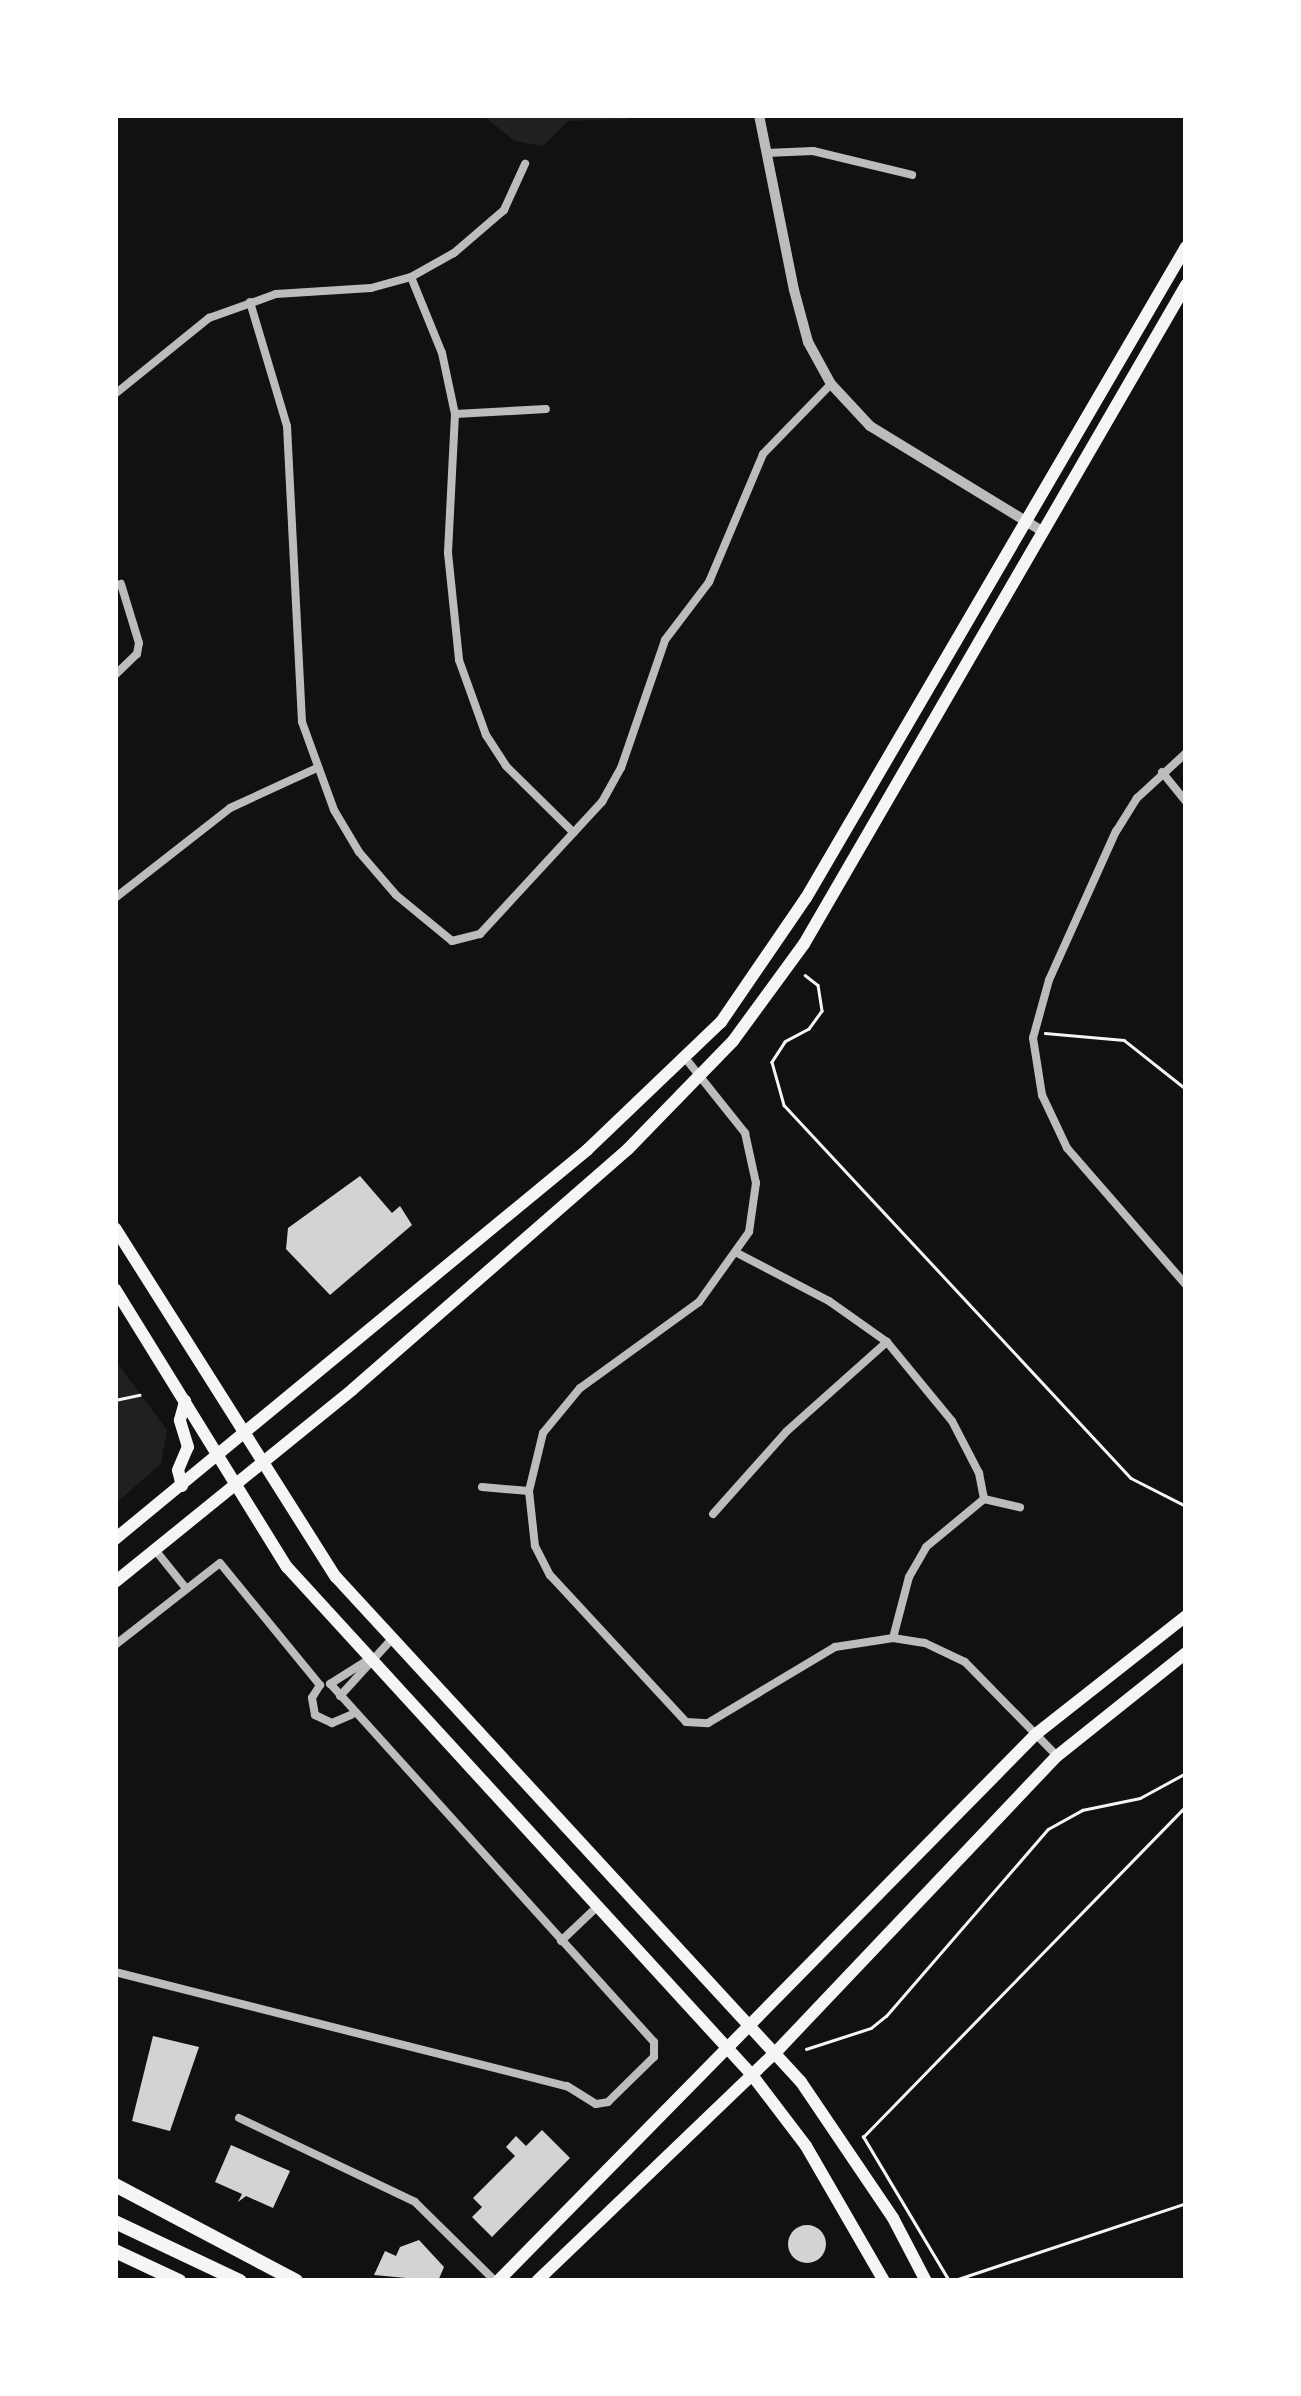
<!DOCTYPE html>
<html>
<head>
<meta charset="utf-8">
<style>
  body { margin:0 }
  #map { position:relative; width:1301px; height:2396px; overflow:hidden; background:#111; font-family:"Space Grotesk",sans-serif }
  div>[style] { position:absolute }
  .green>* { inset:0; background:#202020 }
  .building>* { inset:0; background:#d3d3d3 }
  .round { border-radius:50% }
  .path>* { height:2.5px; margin:-1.25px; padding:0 1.25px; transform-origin:1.25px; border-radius:1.25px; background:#f5f5f5 }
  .minor>* { height:8px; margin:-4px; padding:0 4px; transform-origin:4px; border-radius:4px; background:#bcbcbc }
  .tertiary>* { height:10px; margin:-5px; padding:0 5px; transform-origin:5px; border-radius:5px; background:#bcbcbc }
  .primary>* { height:12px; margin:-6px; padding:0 6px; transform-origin:6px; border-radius:6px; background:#f5f5f5 }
  .motorway>* { height:14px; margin:-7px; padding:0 7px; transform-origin:7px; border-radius:7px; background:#f5f5f5 }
  span { translate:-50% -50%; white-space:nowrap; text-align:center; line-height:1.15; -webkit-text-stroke:8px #fff; paint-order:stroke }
  .frame { position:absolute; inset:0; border:118px solid #fff; pointer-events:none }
</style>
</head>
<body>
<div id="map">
  <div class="green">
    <i style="clip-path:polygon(482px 115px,629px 115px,629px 119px,568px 121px,543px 146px,515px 141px)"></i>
    <i style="clip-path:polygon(115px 1360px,167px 1430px,161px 1464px,115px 1504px)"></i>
  </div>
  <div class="building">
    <i style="clip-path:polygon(360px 1176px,392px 1213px,400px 1206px,412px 1225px,330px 1295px,286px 1249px,288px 1228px)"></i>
    <i style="clip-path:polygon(153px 2036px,199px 2047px,170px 2131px,132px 2121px)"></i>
    <i style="clip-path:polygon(542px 2130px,570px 2158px,492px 2237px,472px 2217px,482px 2207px,473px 2198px,515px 2156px,506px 2147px,516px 2136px,526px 2146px)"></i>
    <i style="clip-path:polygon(231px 2145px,290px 2171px,273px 2208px,246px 2196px,238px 2202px,242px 2194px,215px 2182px)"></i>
    <i class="round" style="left:788px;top:2225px;width:38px;height:38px"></i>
    <i style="clip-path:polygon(419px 2240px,444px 2267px,438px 2281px,374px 2275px,385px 2251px,396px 2256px,400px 2247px)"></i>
  </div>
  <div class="path">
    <i style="left:805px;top:975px;width:16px;rotate:38deg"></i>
    <i style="left:818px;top:985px;width:26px;rotate:81deg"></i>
    <i style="left:822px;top:1011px;width:22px;rotate:126deg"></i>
    <i style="left:809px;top:1029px;width:27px;rotate:152deg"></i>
    <i style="left:785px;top:1042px;width:24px;rotate:123deg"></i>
    <i style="left:772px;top:1062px;width:45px;rotate:74.4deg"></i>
    <i style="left:784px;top:1105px;width:509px;rotate:47.07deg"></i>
    <i style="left:1131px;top:1478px;width:62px;rotate:27deg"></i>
    <i style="left:1045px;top:1033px;width:79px;rotate:5.1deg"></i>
    <i style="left:1124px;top:1040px;width:79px;rotate:38.3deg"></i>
    <i style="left:115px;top:1400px;width:25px;rotate:-12deg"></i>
    <i style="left:806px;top:2049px;width:68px;rotate:-17.9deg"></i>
    <i style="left:871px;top:2028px;width:19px;rotate:-39deg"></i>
    <i style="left:886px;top:2016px;width:247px;rotate:-49.1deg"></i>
    <i style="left:1048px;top:1829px;width:39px;rotate:-29deg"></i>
    <i style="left:1082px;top:1810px;width:59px;rotate:-11.7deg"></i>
    <i style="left:1140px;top:1798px;width:52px;rotate:-28.5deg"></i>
    <i style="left:949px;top:2281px;width:168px;rotate:-120.8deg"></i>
    <i style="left:863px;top:2137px;width:462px;rotate:-45.7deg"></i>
    <i style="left:952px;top:2281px;width:247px;rotate:-18.4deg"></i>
  </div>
  <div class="minor">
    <i style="left:766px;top:153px;width:47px;rotate:-2.4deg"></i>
    <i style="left:813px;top:151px;width:102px;rotate:13.6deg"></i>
    <i style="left:411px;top:277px;width:82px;rotate:67.8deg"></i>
    <i style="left:442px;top:353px;width:62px;rotate:78deg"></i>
    <i style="left:455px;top:414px;width:139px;rotate:92.9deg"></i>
    <i style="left:448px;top:553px;width:108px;rotate:84.1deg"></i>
    <i style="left:459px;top:660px;width:80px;rotate:70.2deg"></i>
    <i style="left:486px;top:735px;width:37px;rotate:57deg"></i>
    <i style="left:506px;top:766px;width:95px;rotate:44.6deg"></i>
    <i style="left:250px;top:302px;width:129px;rotate:73.4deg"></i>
    <i style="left:287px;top:426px;width:296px;rotate:87.1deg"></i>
    <i style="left:302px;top:722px;width:94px;rotate:70deg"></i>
    <i style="left:334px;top:810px;width:49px;rotate:59.2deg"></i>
    <i style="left:359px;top:852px;width:57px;rotate:49.3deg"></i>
    <i style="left:396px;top:895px;width:72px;rotate:39.4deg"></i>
    <i style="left:452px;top:941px;width:29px;rotate:-14deg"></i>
    <i style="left:480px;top:934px;width:180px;rotate:-47.3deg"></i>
    <i style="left:602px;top:802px;width:39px;rotate:-61deg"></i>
    <i style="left:621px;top:768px;width:135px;rotate:-71deg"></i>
    <i style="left:665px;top:640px;width:73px;rotate:-52.8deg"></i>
    <i style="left:709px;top:582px;width:139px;rotate:-67.1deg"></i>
    <i style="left:763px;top:454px;width:98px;rotate:-45.8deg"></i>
    <i style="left:115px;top:394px;width:121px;rotate:-39deg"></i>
    <i style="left:209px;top:318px;width:71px;rotate:-19.7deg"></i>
    <i style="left:276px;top:294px;width:95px;rotate:-3.6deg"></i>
    <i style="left:371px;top:288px;width:41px;rotate:-15.4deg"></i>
    <i style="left:411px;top:277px;width:49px;rotate:-29.2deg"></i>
    <i style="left:454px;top:253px;width:66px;rotate:-40.7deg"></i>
    <i style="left:504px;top:210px;width:51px;rotate:-65.5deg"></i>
    <i style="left:455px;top:414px;width:91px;rotate:-3.1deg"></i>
    <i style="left:115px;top:675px;width:30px;rotate:-44deg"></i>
    <i style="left:137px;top:654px;width:11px;rotate:-80deg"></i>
    <i style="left:139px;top:643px;width:62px;rotate:-107deg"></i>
    <i style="left:1186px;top:753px;width:67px;rotate:137.4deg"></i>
    <i style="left:1137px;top:798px;width:39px;rotate:122deg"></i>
    <i style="left:1116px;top:831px;width:163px;rotate:114.2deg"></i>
    <i style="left:1049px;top:980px;width:60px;rotate:105.4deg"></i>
    <i style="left:1033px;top:1038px;width:58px;rotate:81deg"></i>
    <i style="left:1042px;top:1095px;width:59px;rotate:64.7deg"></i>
    <i style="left:1067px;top:1148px;width:181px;rotate:49deg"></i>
    <i style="left:1162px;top:772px;width:38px;rotate:51deg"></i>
    <i style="left:115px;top:898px;width:146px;rotate:-38deg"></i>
    <i style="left:230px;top:808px;width:96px;rotate:-24.7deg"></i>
    <i style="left:686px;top:1059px;width:95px;rotate:51.4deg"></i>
    <i style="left:745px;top:1133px;width:51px;rotate:77.6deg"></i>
    <i style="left:756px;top:1183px;width:49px;rotate:98.1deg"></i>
    <i style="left:749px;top:1232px;width:86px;rotate:125.5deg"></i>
    <i style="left:699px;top:1302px;width:147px;rotate:144.1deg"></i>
    <i style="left:580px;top:1388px;width:58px;rotate:129.4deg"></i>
    <i style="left:543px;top:1433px;width:60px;rotate:103.6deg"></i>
    <i style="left:529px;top:1491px;width:55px;rotate:83.8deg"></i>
    <i style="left:535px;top:1546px;width:33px;rotate:63deg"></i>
    <i style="left:550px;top:1575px;width:200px;rotate:47.2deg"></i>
    <i style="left:686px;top:1722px;width:22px;rotate:3deg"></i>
    <i style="left:708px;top:1723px;width:148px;rotate:-30.9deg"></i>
    <i style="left:835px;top:1647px;width:59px;rotate:-8.8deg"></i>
    <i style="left:893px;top:1638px;width:32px;rotate:9deg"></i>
    <i style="left:925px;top:1643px;width:44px;rotate:25.4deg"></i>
    <i style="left:965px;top:1662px;width:132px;rotate:45.6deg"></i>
    <i style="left:739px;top:1254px;width:102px;rotate:27.6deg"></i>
    <i style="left:829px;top:1301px;width:71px;rotate:35.3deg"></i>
    <i style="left:887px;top:1342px;width:102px;rotate:50.6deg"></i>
    <i style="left:952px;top:1421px;width:59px;rotate:62.6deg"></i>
    <i style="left:979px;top:1473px;width:26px;rotate:79deg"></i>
    <i style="left:482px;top:1487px;width:47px;rotate:4.9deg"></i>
    <i style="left:713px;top:1514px;width:111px;rotate:-48.3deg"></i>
    <i style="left:787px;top:1431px;width:134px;rotate:-41.7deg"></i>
    <i style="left:156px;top:1551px;width:45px;rotate:51.3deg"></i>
    <i style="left:893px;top:1638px;width:63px;rotate:-75.3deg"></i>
    <i style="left:909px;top:1577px;width:34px;rotate:-60deg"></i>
    <i style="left:926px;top:1547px;width:75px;rotate:-39.6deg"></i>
    <i style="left:984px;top:1499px;width:37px;rotate:13deg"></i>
    <i style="left:115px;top:1645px;width:133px;rotate:-38deg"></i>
    <i style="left:220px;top:1563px;width:158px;rotate:50.7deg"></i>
    <i style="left:330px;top:1684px;width:45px;rotate:-32.3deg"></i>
    <i style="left:320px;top:1685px;width:15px;rotate:122deg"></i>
    <i style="left:312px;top:1698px;width:17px;rotate:80deg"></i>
    <i style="left:315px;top:1715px;width:19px;rotate:25deg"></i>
    <i style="left:332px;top:1723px;width:21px;rotate:-23deg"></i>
    <i style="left:340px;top:1696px;width:74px;rotate:-47.7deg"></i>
    <i style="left:561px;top:1941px;width:51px;rotate:-43.4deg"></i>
    <i style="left:115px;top:1972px;width:466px;rotate:14.2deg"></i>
    <i style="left:567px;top:2086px;width:34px;rotate:32deg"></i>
    <i style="left:596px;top:2104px;width:12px;rotate:-9deg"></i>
    <i style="left:608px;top:2102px;width:64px;rotate:-44.4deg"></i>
    <i style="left:654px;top:2057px;width:15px;rotate:-90deg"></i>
    <i style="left:654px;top:2042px;width:483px;rotate:-132.1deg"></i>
    <i style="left:239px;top:2118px;width:195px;rotate:25.5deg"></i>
    <i style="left:415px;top:2202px;width:112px;rotate:44.6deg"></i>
  </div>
  <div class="tertiary">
    <i style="left:759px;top:115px;width:178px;rotate:78.7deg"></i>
    <i style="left:794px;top:290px;width:54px;rotate:74.9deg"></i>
    <i style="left:808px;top:342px;width:48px;rotate:61.3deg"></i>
    <i style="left:831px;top:384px;width:57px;rotate:47.1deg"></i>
    <i style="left:870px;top:426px;width:202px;rotate:31.4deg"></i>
  </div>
  <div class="primary">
    <i style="left:115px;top:1228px;width:413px;rotate:57.7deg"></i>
    <i style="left:336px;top:1577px;width:686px;rotate:47.36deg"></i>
    <i style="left:801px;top:2082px;width:164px;rotate:55.9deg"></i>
    <i style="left:893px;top:2218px;width:71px;rotate:62.4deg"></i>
    <i style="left:115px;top:1289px;width:327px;rotate:58.3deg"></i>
    <i style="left:287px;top:1567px;width:689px;rotate:47.53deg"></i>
    <i style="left:752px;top:2075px;width:89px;rotate:52.7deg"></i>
    <i style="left:806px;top:2146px;width:156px;rotate:60deg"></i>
    <i style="left:182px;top:1486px;width:16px;rotate:-104deg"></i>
    <i style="left:178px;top:1470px;width:25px;rotate:-67deg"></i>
    <i style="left:188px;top:1447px;width:28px;rotate:-107deg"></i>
    <i style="left:180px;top:1420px;width:20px;rotate:-75deg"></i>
    <i style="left:115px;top:1539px;width:612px;rotate:-39.49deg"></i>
    <i style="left:587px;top:1150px;width:185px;rotate:-43.7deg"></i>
    <i style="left:721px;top:1022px;width:150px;rotate:-55.6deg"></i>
    <i style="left:806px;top:898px;width:754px;rotate:-59.73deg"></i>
    <i style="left:115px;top:1582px;width:306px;rotate:-39deg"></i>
    <i style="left:353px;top:1389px;width:365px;rotate:-41.1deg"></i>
    <i style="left:628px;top:1149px;width:151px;rotate:-45.8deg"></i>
    <i style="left:733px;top:1041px;width:120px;rotate:-53.8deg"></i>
    <i style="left:804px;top:944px;width:762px;rotate:-59.9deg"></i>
    <i style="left:498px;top:2281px;width:767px;rotate:-45.48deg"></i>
    <i style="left:1036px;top:1734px;width:191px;rotate:-38.2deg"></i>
    <i style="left:537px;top:2281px;width:330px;rotate:-43.8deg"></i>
    <i style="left:775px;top:2053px;width:410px;rotate:-46.5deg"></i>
    <i style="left:1057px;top:1756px;width:165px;rotate:-38.6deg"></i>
  </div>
  <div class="motorway">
    <i style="left:115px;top:2185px;width:205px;rotate:27.9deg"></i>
    <i style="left:115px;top:2222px;width:138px;rotate:25.3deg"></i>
    <i style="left:115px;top:2251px;width:71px;rotate:25.1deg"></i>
  </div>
  <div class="frame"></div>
</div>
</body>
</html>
